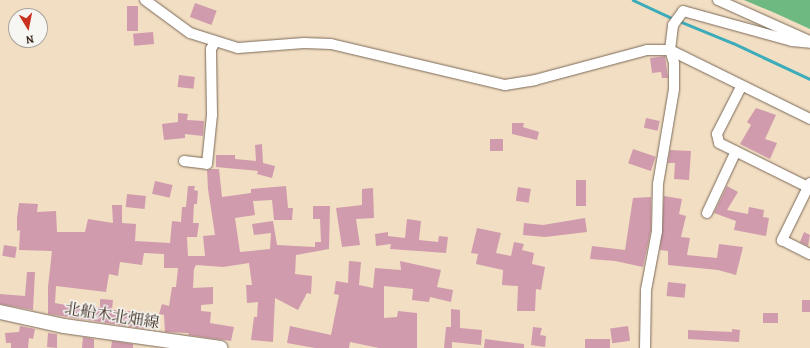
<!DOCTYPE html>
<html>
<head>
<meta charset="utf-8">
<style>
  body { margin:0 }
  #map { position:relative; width:810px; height:348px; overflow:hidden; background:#f2dec3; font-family:Alegreya,"Noto Serif JP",serif }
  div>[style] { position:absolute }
  .forest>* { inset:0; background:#6eb981 }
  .stream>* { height:2.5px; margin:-1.25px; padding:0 1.25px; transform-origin:1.25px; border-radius:1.25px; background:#3cacba }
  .building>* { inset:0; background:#d09bad; transform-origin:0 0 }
  .roads { filter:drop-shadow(0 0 1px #7b6958) drop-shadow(0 0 1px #7b6958) }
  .street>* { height:10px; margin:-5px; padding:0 5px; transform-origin:5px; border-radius:5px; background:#fff }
  .secondary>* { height:14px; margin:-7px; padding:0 7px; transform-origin:7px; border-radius:7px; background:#fff }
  span { translate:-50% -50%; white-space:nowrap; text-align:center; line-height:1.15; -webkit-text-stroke:3px #f6f6f2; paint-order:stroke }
  .street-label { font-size:16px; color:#3b2a1e }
  .north { position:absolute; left:8px; top:8px; width:40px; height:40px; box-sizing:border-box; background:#f6f6f2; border:1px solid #aba49d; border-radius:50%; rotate:170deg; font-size:11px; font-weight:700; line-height:16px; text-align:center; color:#3b2a1e }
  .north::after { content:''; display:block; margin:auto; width:14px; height:18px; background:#c8321e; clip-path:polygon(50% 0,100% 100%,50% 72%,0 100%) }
</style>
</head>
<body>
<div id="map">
  <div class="forest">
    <i style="clip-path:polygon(744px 0,810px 0,810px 29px,775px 13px)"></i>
  </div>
  <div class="stream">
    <i style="left:633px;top:0;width:45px;rotate:24.9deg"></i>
    <i style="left:679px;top:21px;width:58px;rotate:22.2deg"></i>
    <i style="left:733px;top:43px;width:85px;rotate:25.1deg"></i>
  </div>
  <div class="building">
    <i style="left:195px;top:3px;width:23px;height:15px;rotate:20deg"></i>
    <i style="left:127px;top:6px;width:11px;height:25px"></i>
    <i style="left:153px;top:32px;width:12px;height:20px;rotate:85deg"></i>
    <i style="clip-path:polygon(665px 56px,668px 78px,662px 78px,661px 72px,652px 73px,650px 58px)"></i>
    <i style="left:179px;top:75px;width:16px;height:12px;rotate:7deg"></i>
    <i style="clip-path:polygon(756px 108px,776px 115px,765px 139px,777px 143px,770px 159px,740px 144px,751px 125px,747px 122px)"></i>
    <i style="clip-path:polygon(178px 113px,188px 114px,187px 120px,204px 121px,203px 136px,185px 134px,185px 138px,164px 140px,162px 124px,178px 122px)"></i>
    <i style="left:646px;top:118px;width:14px;height:10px;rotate:12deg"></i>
    <i style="clip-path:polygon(512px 123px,524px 123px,523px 127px,539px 132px,537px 140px,512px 134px)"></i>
    <i style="left:490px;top:139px;width:13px;height:12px"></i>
    <i style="clip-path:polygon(262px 144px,263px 163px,275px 166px,272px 178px,257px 174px,258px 171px,216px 167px,216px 155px,235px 155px,235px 159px,256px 161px,255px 145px)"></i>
    <i style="left:633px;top:149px;width:24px;height:15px;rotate:19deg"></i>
    <i style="clip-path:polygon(670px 150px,691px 151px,689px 180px,674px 179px,675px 163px,668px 163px)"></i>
    <i style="clip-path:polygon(211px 169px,219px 169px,222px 197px,251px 193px,251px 189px,286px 186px,288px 208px,293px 208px,292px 220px,274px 220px,272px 200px,253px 201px,255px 215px,235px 218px,240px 252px,270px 249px,271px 233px,254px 235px,252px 224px,273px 221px,277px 245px,315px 247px,315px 242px,321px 242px,320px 219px,313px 219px,313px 206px,330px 206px,329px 249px,296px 255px,295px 274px,312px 276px,311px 294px,307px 293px,298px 310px,275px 298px,273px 342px,251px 340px,254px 317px,257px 317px,258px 302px,247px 303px,246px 285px,252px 285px,249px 263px,223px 267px,196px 265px,194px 269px,193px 288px,213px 287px,213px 304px,201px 305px,201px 311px,211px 312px,210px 323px,234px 327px,231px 341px,188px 335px,189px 333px,165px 332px,164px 315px,159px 314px,162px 304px,169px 306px,172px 287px,176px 287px,178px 268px,164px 268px,164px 254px,144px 253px,142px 265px,120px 262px,118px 276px,109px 274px,106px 292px,56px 286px,55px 303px,82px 308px,83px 306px,100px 307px,100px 299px,113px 300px,112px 310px,143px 312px,142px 318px,148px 319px,146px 329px,48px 314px,48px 287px,52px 251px,19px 250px,20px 230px,17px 231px,17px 218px,19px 203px,38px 204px,37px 212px,56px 211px,57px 232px,85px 232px,88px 219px,113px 223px,112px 205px,122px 205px,122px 223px,136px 224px,135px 241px,170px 243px,172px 221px,181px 222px,182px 207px,186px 207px,188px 186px,195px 186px,194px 190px,198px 191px,197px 204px,194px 204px,193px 223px,199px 223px,197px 237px,187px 237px,188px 256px,205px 256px,203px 236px,215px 235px,208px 189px,207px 170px)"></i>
    <i style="left:576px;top:180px;width:10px;height:26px"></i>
    <i style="left:155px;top:181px;width:18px;height:13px;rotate:13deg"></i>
    <i style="clip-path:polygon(727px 186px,738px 192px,727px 210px,748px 214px,749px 207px,764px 210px,763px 217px,769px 218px,766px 236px,734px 230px,736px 221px,714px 213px)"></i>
    <i style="left:518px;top:187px;width:13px;height:14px;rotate:9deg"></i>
    <i style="clip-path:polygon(373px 188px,374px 218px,356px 219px,360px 245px,342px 247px,336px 208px,362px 205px,362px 189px)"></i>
    <i style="left:127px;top:194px;width:19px;height:13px;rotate:6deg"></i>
    <i style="clip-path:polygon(664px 196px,682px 199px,679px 214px,686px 216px,681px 237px,690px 238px,687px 255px,717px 258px,719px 244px,743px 247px,736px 275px,718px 270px,668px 265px,668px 251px,660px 250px)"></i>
    <i style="clip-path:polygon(651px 197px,651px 230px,643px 267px,615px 261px,590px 259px,592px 246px,625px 250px,633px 198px)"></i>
    <i style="clip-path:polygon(585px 218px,587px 232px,545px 237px,523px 235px,524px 223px,543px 225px)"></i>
    <i style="clip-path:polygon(407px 219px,421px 221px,419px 240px,438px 242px,439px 236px,448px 237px,446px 253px,390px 249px,391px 244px,376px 246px,375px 234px,388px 232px,388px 236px,405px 238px)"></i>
    <i style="clip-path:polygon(477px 228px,501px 233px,496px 253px,511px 256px,514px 242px,524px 244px,522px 250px,534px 253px,532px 264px,545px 267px,541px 290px,536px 289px,535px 311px,517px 311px,518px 286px,502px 285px,503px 270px,476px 264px,478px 254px,471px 253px)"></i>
    <i style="clip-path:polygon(804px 232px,810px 235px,808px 246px,800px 242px)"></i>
    <i style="left:4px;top:245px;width:13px;height:11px;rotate:9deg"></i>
    <i style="clip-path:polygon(349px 261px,361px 262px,359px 285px,373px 288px,375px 268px,401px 270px,400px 261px,441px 270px,437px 287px,453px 290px,451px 302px,430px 297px,429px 302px,412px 300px,413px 289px,384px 286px,384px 318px,397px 317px,398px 311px,417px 313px,417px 348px,379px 348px,350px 342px,349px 348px,315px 348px,287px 343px,290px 326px,331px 335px,339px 295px,334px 294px,336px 281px,348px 283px)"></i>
    <i style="clip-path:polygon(27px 272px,35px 272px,33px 310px,0 304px,0 294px,25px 296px)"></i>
    <i style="left:668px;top:282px;width:18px;height:14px;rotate:6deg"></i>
    <i style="left:810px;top:300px;width:12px;height:8px;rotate:90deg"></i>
    <i style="clip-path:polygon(451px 309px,460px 310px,460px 328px,482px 330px,481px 345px,452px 342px,452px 348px,444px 348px,446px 327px,451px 327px)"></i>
    <i style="left:763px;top:313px;width:15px;height:10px"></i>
    <i style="clip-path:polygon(20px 326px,35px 329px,33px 339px,29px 338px,28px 348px,11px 348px,11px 343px,6px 343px,5px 333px,19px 332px)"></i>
    <i style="left:628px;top:326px;width:15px;height:18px;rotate:82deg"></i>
    <i style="clip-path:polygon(533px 327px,542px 328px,540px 335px,546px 336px,545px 347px,531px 345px)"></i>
    <i style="clip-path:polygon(732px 329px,740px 330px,739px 342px,688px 339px,688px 330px,732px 332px)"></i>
    <i style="clip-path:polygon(48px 333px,57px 334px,57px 348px,47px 347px)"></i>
    <i style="clip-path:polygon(83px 337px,94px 339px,94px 348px,82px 348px)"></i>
    <i style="clip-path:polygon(485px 339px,524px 344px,524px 348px,484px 348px)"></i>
    <i style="left:610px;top:339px;width:9px;height:25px;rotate:90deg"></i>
    <i style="clip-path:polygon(112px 341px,133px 344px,133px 348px,111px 348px)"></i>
  </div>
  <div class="roads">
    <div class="street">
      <i style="left:145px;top:0;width:56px;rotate:36.3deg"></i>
      <i style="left:190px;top:33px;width:50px;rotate:17.4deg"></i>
      <i style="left:238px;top:48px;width:66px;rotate:-4.3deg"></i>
      <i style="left:304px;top:43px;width:27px;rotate:2deg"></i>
      <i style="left:331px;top:44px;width:179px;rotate:13.3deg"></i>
      <i style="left:505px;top:85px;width:30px;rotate:-9deg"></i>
      <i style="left:535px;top:80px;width:116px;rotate:-15deg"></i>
      <i style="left:647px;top:50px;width:23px"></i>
      <i style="left:670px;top:50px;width:156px;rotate:26.2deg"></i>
      <i style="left:718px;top:0;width:98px;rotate:24.2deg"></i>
      <i style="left:741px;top:87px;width:53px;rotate:117.1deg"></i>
      <i style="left:717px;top:134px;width:9px;rotate:77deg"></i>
      <i style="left:719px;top:143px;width:102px;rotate:26.3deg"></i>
      <i style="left:184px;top:161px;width:23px;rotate:7deg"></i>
      <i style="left:207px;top:164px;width:49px;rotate:-84.2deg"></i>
      <i style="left:212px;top:115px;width:66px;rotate:-90.9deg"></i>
      <i style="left:211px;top:49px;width:8px;rotate:-60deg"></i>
      <i style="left:810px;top:183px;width:64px;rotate:116.2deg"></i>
      <i style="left:782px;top:240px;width:31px;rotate:27deg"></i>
      <i style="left:707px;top:213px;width:68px;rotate:-64.9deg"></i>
      <i style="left:645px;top:348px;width:58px;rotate:-89deg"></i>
      <i style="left:646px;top:290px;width:60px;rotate:-79.4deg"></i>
      <i style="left:657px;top:231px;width:47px;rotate:-88.8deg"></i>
      <i style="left:658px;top:184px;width:96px;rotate:-80.4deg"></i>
      <i style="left:674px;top:89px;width:26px;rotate:-90deg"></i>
      <i style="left:674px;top:63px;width:14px;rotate:-107deg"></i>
      <i style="left:670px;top:50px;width:25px;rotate:-83deg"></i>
      <i style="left:673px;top:25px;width:17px;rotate:-54deg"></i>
      <i style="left:683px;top:11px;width:113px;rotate:15.4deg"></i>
      <i style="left:792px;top:41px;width:18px;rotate:6deg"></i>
    </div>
    <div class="secondary">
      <i style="left:0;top:312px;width:66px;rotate:12.3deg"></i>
      <i style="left:64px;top:326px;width:158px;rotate:8deg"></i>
    </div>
  </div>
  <div class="street-label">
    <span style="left:112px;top:316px;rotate:9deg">北船木北畑線</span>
  </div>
  <div class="north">N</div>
</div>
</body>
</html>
